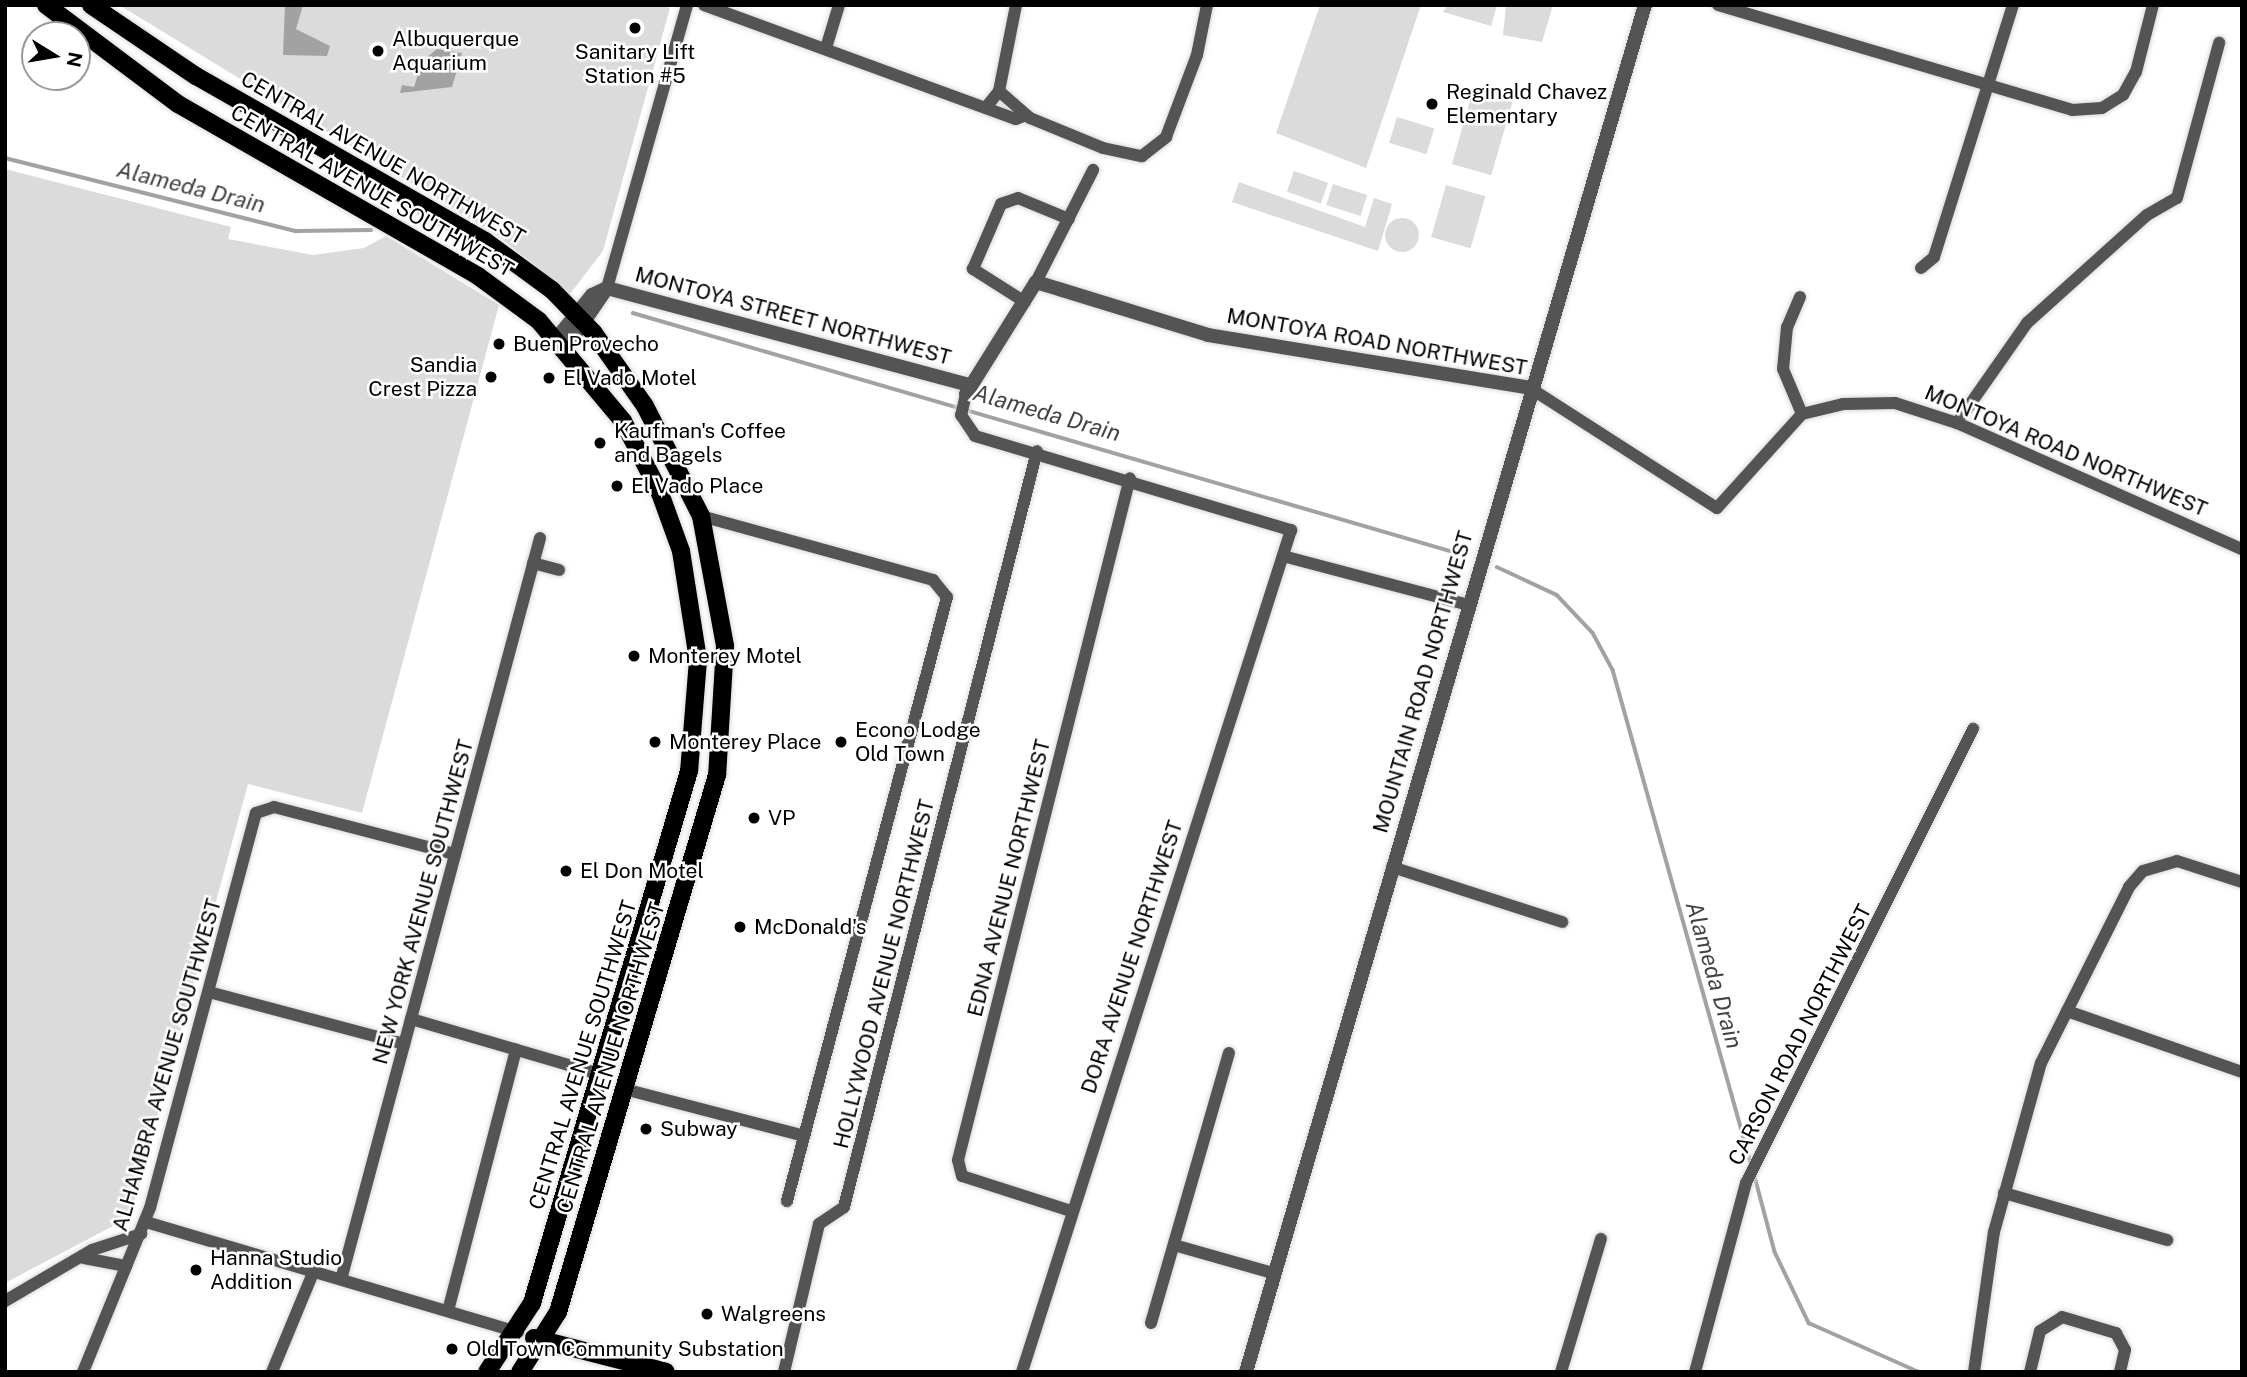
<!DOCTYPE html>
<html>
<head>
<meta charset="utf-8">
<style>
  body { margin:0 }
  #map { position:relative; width:2247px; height:1377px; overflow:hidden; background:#fff; font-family:"Public Sans",sans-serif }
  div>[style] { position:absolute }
  .green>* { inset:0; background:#dbdbdb; transform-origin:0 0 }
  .round { border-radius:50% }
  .water>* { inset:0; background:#a2a2a2 }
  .stream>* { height:3.5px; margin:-1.75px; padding:0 1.75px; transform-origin:1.75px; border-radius:1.75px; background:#a2a2a2 }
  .roads { filter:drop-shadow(0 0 2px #dbdbdb) drop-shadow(0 0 2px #dbdbdb) }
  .minor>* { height:12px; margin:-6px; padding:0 6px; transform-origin:6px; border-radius:6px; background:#545454 }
  .tertiary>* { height:14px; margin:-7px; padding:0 7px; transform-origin:7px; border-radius:7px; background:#545454 }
  .primary>* { height:18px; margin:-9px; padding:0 9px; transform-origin:9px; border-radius:9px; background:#000 }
  .dots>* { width:19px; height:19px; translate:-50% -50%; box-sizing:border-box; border:4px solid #fff; border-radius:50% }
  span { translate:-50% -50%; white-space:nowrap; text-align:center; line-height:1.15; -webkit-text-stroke:5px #fff; paint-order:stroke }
  .poi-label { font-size:21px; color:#000 }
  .left { translate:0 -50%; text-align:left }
  .right { translate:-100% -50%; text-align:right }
  .street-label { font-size:21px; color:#000 }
  .water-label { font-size:23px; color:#434343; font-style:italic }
  .frame { position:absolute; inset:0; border:7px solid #000; pointer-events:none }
  .north { position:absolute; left:21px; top:21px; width:70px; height:70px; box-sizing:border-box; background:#fff; border:2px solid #999; border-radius:50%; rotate:101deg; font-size:19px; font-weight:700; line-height:28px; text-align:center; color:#000 }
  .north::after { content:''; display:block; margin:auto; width:24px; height:32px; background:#000; clip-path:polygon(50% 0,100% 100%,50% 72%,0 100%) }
</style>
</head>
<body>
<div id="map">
  <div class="green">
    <i style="clip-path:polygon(119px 5px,662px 5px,670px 8px,603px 251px,570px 294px,501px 238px)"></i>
    <i style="clip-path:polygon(1320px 5px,1421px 5px,1366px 168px,1276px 133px)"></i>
    <i style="clip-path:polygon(1448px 5px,1497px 5px,1491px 26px,1443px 12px)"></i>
    <i style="clip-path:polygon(1506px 5px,1553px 5px,1542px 42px,1503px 35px)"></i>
    <i style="left:1474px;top:87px;width:41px;height:80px;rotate:16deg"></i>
    <i style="left:1397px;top:117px;width:39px;height:27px;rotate:17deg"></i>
    <i style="clip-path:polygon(5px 169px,231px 227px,228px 239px,313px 255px,364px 248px,386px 236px,499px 305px,362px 813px,248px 784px,130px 1217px,5px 1283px)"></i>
    <i style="left:1294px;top:171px;width:36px;height:22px;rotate:19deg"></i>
    <i style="clip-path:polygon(1239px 182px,1365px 227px,1374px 198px,1392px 204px,1378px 251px,1232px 202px)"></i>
    <i style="left:1333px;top:184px;width:36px;height:22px;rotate:18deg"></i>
    <i style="left:1446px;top:185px;width:41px;height:54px;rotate:16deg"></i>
    <i class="round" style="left:1385px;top:218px;width:34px;height:34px"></i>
  </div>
  <div class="water">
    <i style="clip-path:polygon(285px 5px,303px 5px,296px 29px,330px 46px,327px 56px,283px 55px)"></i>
    <i style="clip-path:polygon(437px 49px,462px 53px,452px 87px,400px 93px,402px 85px,414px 87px,422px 61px)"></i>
  </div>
  <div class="stream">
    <i style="left:5px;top:158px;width:300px;rotate:14.1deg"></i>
    <i style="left:296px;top:231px;width:75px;rotate:-0.8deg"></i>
    <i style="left:633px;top:313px;width:851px;rotate:16.24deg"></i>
    <i style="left:1497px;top:567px;width:66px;rotate:25deg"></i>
    <i style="left:1557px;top:595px;width:52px;rotate:46.5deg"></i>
    <i style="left:1593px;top:633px;width:42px;rotate:61.6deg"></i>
    <i style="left:1613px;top:670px;width:512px;rotate:74.36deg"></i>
    <i style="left:1754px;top:1173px;width:82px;rotate:75.1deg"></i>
    <i style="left:1775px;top:1252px;width:79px;rotate:64.4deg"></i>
    <i style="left:1809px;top:1323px;width:120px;rotate:24deg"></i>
  </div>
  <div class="roads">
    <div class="minor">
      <i style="left:704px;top:5px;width:332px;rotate:20.1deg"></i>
      <i style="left:1016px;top:119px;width:11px;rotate:-22deg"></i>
      <i style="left:1718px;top:5px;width:369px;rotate:16.5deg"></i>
      <i style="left:2072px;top:110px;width:30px;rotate:-4deg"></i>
      <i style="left:2102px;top:108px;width:25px;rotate:-32deg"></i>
      <i style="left:2123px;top:95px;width:26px;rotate:-61deg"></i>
      <i style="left:2136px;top:72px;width:69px;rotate:-75.8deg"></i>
      <i style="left:826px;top:48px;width:45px;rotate:-73.2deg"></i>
      <i style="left:999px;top:91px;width:41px;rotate:41.1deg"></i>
      <i style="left:1030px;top:118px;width:79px;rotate:22.3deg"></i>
      <i style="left:1103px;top:148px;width:40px;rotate:12deg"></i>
      <i style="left:1142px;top:156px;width:31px;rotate:-38deg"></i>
      <i style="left:1166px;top:137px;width:88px;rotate:-69.3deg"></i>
      <i style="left:1197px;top:55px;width:51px;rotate:-78.7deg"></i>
      <i style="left:987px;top:106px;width:19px;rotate:-51deg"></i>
      <i style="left:999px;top:91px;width:88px;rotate:-78.8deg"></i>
      <i style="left:1921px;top:268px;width:17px;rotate:-40deg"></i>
      <i style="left:1934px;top:257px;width:264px;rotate:-72.6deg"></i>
      <i style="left:1036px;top:282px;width:126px;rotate:-63deg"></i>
      <i style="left:607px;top:288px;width:294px;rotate:-74.2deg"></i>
      <i style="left:1800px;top:297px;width:33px;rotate:113deg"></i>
      <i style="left:1787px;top:327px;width:42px;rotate:95.4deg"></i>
      <i style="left:1783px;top:369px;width:49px;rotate:67.1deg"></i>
      <i style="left:1025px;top:302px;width:62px;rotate:-147.6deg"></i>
      <i style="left:973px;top:269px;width:71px;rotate:-66.7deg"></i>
      <i style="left:1001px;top:204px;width:18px;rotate:-19deg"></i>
      <i style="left:1018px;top:198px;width:55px;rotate:22.4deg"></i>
      <i style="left:1530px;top:388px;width:222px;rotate:32.7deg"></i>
      <i style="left:1717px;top:508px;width:127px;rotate:-47.9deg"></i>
      <i style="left:1802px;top:414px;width:42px;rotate:-13.7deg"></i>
      <i style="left:1843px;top:404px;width:52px;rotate:-1.1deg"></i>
      <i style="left:1895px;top:403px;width:65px;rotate:17.9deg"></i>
      <i style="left:1957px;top:423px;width:312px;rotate:23.9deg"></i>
      <i style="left:966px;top:394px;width:22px;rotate:103deg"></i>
      <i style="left:961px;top:415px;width:25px;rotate:56deg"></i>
      <i style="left:975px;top:436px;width:330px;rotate:16.6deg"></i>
      <i style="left:1291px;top:530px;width:884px;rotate:107.72deg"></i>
      <i style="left:1957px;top:423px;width:122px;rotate:-55deg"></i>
      <i style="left:2027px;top:323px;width:161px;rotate:-42deg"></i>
      <i style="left:2147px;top:215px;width:34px;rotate:-30deg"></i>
      <i style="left:2177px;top:198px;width:161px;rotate:-74.8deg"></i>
      <i style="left:701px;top:516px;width:241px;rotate:15.4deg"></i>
      <i style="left:933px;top:580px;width:22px;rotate:51deg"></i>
      <i style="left:947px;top:597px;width:625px;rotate:104.84deg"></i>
      <i style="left:1283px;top:556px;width:191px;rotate:14.8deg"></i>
      <i style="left:533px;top:563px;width:27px;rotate:15deg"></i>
      <i style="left:1392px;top:867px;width:179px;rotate:17.9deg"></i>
      <i style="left:209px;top:992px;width:202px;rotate:14.9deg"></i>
      <i style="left:2067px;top:1011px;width:185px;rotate:19.2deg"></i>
      <i style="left:411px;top:1019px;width:200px;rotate:16.3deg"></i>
      <i style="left:628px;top:1090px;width:182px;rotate:14.6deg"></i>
      <i style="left:2004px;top:1193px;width:170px;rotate:16.1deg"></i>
      <i style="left:1071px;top:1211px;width:114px;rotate:-162.2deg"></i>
      <i style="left:962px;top:1176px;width:16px;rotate:-104deg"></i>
      <i style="left:958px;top:1160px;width:703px;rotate:-75.85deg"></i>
      <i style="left:146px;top:1222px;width:388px;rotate:16.5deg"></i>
      <i style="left:1174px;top:1245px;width:103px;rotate:15.8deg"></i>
      <i style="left:84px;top:1258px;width:43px;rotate:10.8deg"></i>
      <i style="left:342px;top:1276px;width:764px;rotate:-74.98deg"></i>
      <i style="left:5px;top:1301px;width:101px;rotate:-30.4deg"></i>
      <i style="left:92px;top:1250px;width:52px;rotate:-18.1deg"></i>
      <i style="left:449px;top:1307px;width:266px;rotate:-75.4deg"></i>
      <i style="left:1151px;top:1323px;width:281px;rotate:-73.9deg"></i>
      <i style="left:83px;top:1372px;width:177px;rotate:-67.8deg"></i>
      <i style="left:150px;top:1208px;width:409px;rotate:-75deg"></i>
      <i style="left:256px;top:813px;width:19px;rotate:-18deg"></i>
      <i style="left:274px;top:807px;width:187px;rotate:14.6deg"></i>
      <i style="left:272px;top:1372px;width:113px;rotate:-67.5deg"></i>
      <i style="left:784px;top:1372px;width:152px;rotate:-76.7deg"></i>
      <i style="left:819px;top:1224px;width:30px;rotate:-34deg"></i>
      <i style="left:844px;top:1207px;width:780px;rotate:-75.68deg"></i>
      <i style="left:1561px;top:1372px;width:139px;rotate:-73.3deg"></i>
      <i style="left:1695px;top:1372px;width:196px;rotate:-74.9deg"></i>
      <i style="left:1746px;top:1183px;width:508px;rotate:-63.43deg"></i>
      <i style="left:1974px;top:1372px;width:141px;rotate:-81.9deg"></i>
      <i style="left:1994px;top:1232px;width:175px;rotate:-74.5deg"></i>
      <i style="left:2041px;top:1063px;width:197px;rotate:-63.4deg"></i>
      <i style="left:2129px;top:887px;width:21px;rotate:-49deg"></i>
      <i style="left:2143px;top:871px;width:35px;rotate:-16deg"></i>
      <i style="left:2177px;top:861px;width:68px;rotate:17.9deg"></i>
      <i style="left:2030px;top:1372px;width:42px;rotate:-76.3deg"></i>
      <i style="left:2040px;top:1331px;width:26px;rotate:-32deg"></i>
      <i style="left:2062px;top:1317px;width:56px;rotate:16.5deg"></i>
      <i style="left:2116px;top:1333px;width:19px;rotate:62deg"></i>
      <i style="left:2125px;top:1350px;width:23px;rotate:103deg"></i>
    </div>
    <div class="tertiary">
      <i style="left:607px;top:288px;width:374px;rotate:15deg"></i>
      <i style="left:556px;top:339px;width:57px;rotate:-50.7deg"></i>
      <i style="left:592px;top:295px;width:17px;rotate:-25deg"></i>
      <i style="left:566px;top:348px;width:73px;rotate:-55.7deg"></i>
      <i style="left:966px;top:394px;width:132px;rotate:-58deg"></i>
      <i style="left:1036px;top:282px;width:180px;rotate:17.1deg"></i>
      <i style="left:1208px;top:335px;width:326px;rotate:9.3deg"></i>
      <i style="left:1246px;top:1372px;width:1424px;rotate:-73.73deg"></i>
    </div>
    <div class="primary">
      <i style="left:46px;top:5px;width:165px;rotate:36.9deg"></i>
      <i style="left:178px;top:104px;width:346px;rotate:29.8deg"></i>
      <i style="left:478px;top:276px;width:76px;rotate:36.4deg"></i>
      <i style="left:539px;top:321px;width:131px;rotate:50deg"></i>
      <i style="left:623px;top:421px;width:81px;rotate:62.8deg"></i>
      <i style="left:660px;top:493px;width:62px;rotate:70.1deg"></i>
      <i style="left:681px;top:551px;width:110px;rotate:81.1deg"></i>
      <i style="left:698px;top:660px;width:111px;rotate:94.6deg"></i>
      <i style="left:689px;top:771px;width:555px;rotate:106.44deg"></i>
      <i style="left:532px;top:1303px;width:82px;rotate:123.1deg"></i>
      <i style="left:91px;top:5px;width:127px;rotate:34.1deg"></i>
      <i style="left:196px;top:76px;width:333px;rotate:29.7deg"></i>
      <i style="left:485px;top:241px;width:83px;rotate:36.2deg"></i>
      <i style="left:552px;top:290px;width:59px;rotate:45.7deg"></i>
      <i style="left:593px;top:332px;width:90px;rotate:54.9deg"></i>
      <i style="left:645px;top:406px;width:123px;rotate:63deg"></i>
      <i style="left:701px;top:516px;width:132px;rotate:79.5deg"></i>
      <i style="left:725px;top:646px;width:129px;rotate:93.5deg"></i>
      <i style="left:717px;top:775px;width:560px;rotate:106.49deg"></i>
      <i style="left:558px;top:1312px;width:71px;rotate:122.3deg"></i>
      <i style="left:534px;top:1338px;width:136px;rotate:14.4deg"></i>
    </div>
  </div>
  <div class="dots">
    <i style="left:635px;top:28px;background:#000"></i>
    <i style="left:378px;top:51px;background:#000"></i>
    <i style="left:1432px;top:104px;background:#000"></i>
    <i style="left:499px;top:344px;background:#000"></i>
    <i style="left:491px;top:377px;background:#000"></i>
    <i style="left:549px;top:378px;background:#000"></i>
    <i style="left:600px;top:443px;background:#000"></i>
    <i style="left:617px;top:486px;background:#000"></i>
    <i style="left:634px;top:656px;background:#000"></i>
    <i style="left:655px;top:742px;background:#000"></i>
    <i style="left:841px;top:742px;background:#000"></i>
    <i style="left:754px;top:818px;background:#000"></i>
    <i style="left:566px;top:871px;background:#000"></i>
    <i style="left:740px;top:927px;background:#000"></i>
    <i style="left:646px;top:1129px;background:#000"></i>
    <i style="left:196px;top:1270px;background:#000"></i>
    <i style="left:707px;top:1314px;background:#000"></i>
    <i style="left:452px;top:1349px;background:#000"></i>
  </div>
  <div class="poi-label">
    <span class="left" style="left:392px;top:51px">Albuquerque<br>Aquarium</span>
    <span style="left:635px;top:64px">Sanitary Lift<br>Station #5</span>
    <span class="left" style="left:1446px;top:104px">Reginald Chavez<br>Elementary</span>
    <span class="left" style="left:513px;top:344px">Buen Provecho</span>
    <span class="right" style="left:477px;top:377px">Sandia<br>Crest Pizza</span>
    <span class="left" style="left:563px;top:378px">El Vado Motel</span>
    <span class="left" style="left:614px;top:443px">Kaufman's Coffee<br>and Bagels</span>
    <span class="left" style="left:631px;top:486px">El Vado Place</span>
    <span class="left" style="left:648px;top:656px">Monterey Motel</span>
    <span class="left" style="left:855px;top:742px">Econo Lodge<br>Old Town</span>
    <span class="left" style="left:669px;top:742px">Monterey Place</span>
    <span class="left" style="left:768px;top:818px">VP</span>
    <span class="left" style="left:580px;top:871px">El Don Motel</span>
    <span class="left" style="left:754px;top:927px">McDonald's</span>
    <span class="left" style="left:660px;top:1129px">Subway</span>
    <span class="left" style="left:210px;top:1270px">Hanna Studio<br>Addition</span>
    <span class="left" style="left:721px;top:1314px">Walgreens</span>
    <span class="left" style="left:466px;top:1349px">Old Town Community Substation</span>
  </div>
  <div class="street-label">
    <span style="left:383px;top:158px;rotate:30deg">CENTRAL AVENUE NORTHWEST</span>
    <span style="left:372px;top:191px;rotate:30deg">CENTRAL AVENUE SOUTHWEST</span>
    <span style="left:793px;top:316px;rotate:15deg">MONTOYA STREET NORTHWEST</span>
    <span style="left:1377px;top:342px;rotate:10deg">MONTOYA ROAD NORTHWEST</span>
    <span style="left:2066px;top:451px;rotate:23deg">MONTOYA ROAD NORTHWEST</span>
    <span style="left:1423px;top:682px;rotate:-74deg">MOUNTAIN ROAD NORTHWEST</span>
    <span style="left:1009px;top:878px;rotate:-76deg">EDNA AVENUE NORTHWEST</span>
    <span style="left:423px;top:902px;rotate:-75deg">NEW YORK AVENUE SOUTHWEST</span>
    <span style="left:1132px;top:957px;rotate:-72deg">DORA AVENUE NORTHWEST</span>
    <span style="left:884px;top:974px;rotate:-76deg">HOLLYWOOD AVENUE NORTHWEST</span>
    <span style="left:1800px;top:1035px;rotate:-63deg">CARSON ROAD NORTHWEST</span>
    <span style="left:583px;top:1055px;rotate:-73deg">CENTRAL AVENUE SOUTHWEST</span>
    <span style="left:611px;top:1058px;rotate:-73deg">CENTRAL AVENUE NORTHWEST</span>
    <span style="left:167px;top:1065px;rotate:-74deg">ALHAMBRA AVENUE SOUTHWEST</span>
  </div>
  <div class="water-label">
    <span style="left:191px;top:187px;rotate:14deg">Alameda Drain</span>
    <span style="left:1047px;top:413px;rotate:16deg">Alameda Drain</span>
    <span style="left:1714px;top:975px;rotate:74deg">Alameda Drain</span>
  </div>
  <div class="frame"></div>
  <div class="north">N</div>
</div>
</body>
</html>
